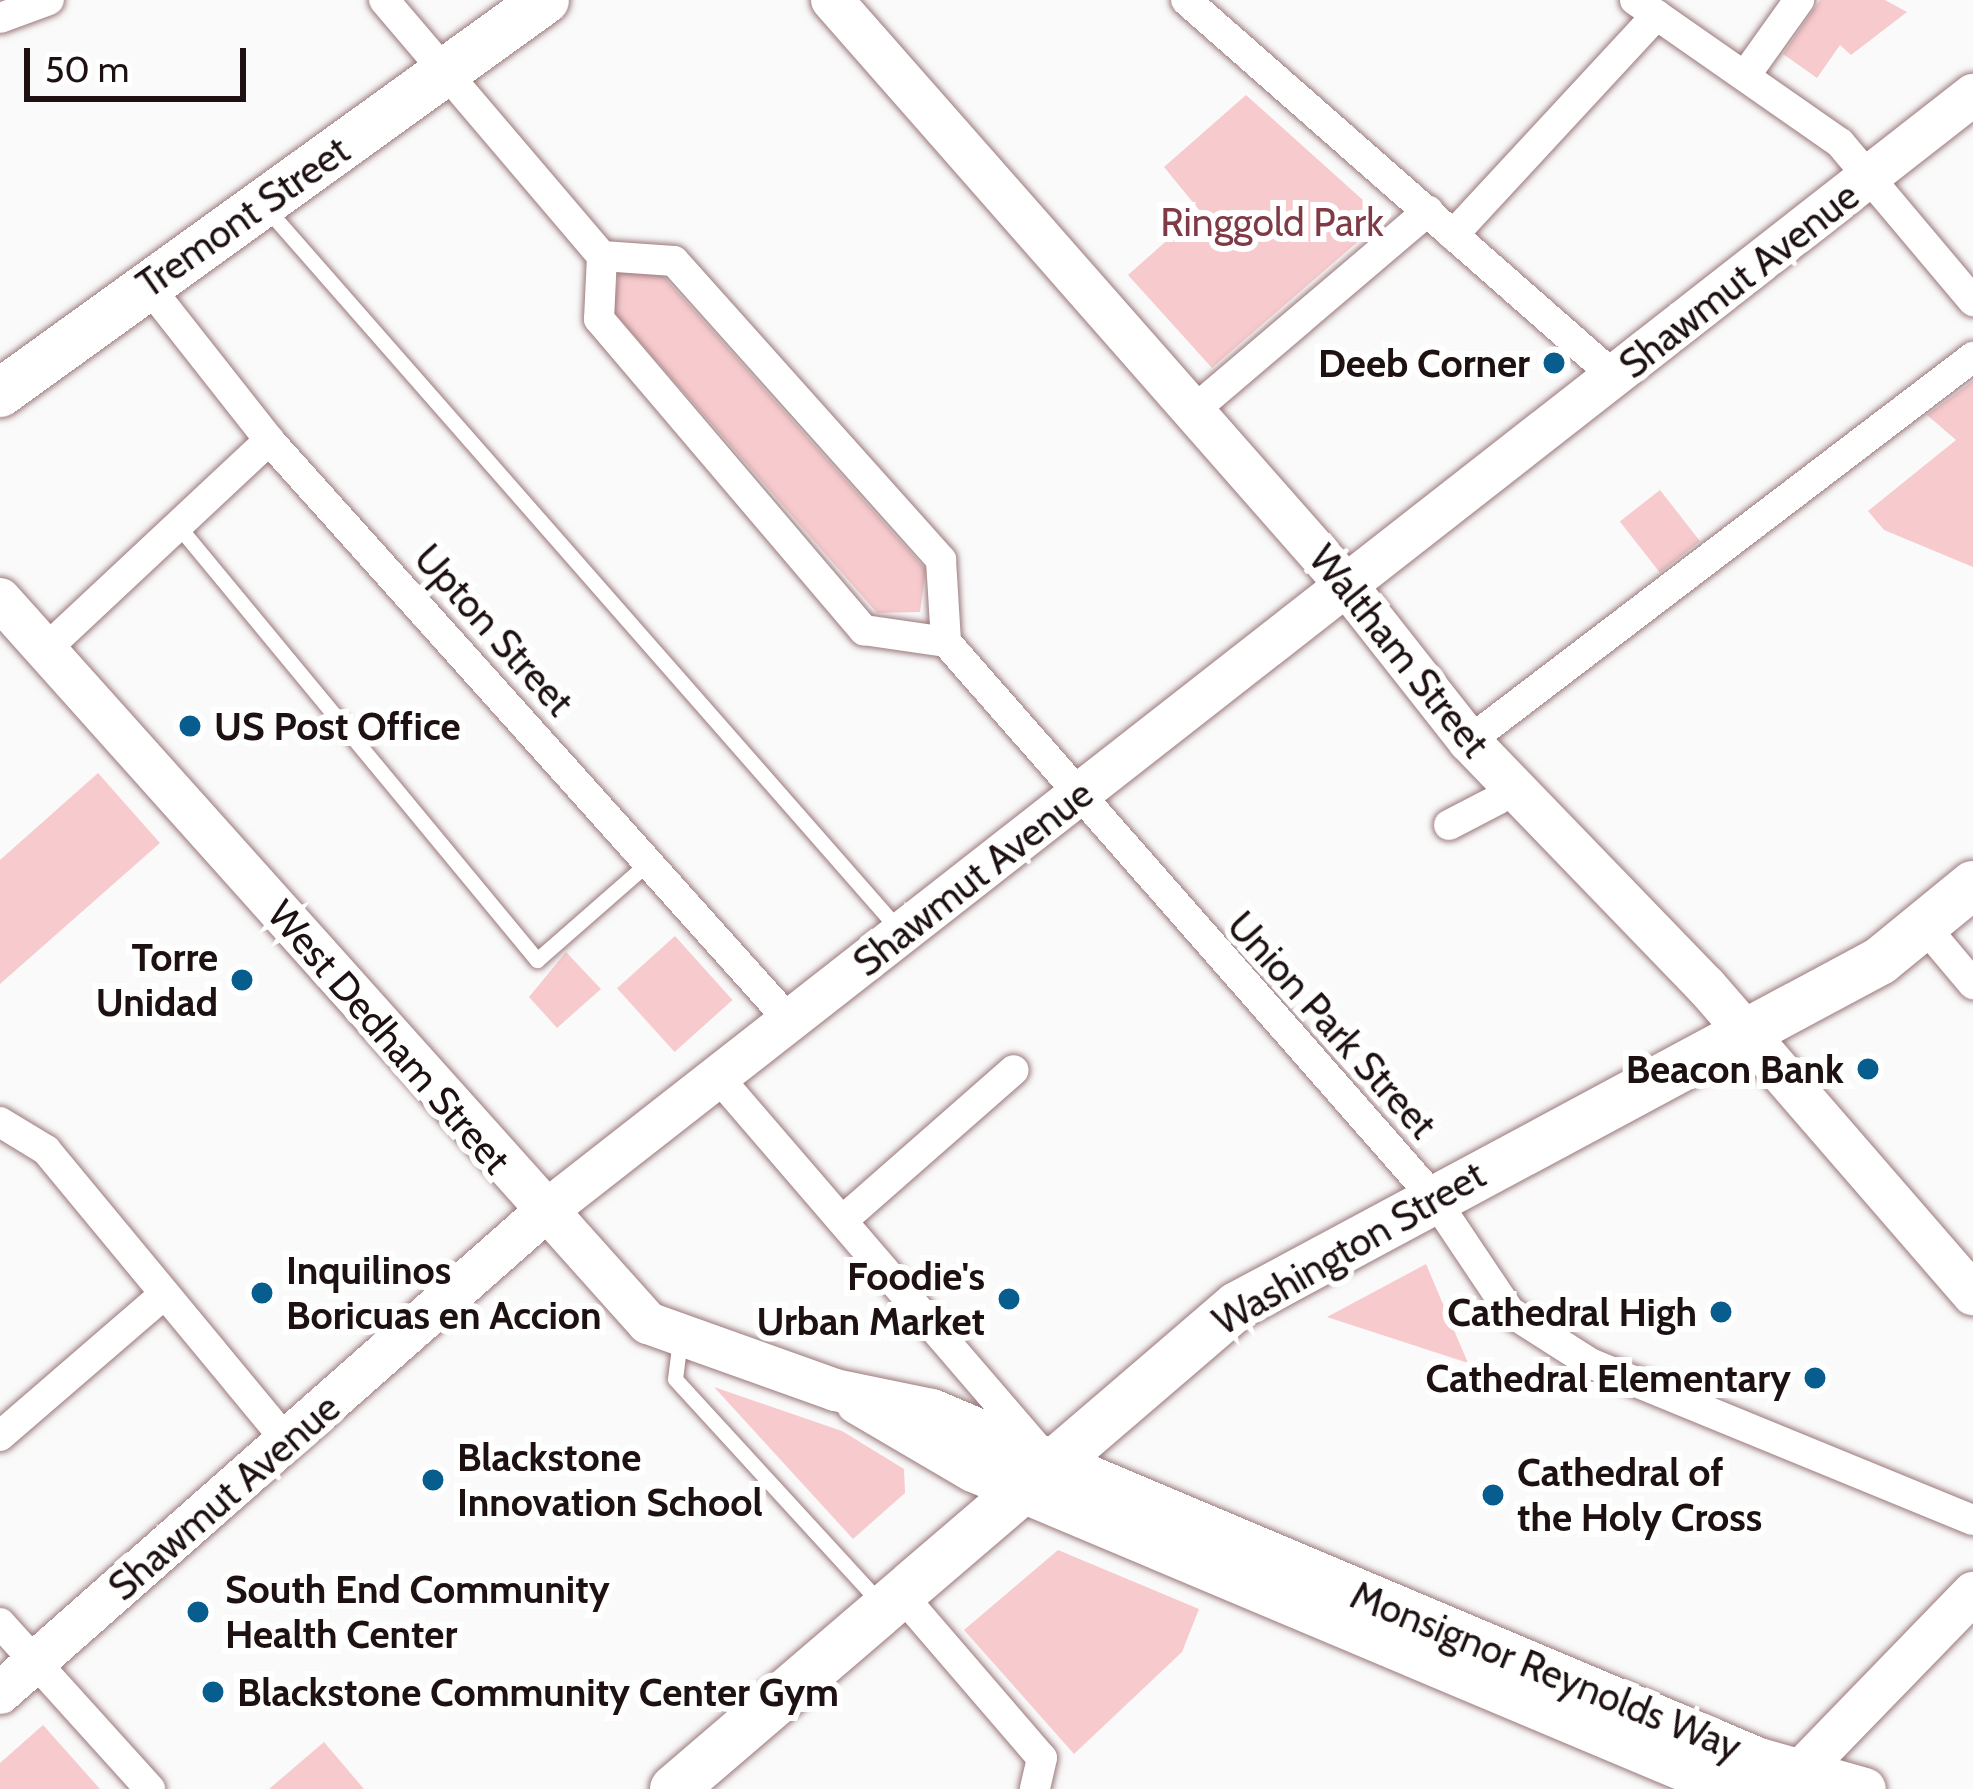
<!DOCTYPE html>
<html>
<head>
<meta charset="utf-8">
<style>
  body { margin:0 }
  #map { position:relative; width:1973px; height:1789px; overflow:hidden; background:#fafafa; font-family:Cabin,sans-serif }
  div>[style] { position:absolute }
  .green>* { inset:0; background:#f7cbce; transform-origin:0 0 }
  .roads { filter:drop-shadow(0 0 3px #9b797c) drop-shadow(0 0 3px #9b797c) }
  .lane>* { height:15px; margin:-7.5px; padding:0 7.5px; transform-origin:7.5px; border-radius:7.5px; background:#fff }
  .street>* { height:30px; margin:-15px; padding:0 15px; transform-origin:15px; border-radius:15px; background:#fff }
  .secondary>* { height:42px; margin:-21px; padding:0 21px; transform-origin:21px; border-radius:21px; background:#fff }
  .primary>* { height:48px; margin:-24px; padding:0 24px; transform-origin:24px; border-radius:24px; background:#fff }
  .dots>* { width:33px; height:33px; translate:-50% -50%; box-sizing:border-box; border:6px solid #fff; border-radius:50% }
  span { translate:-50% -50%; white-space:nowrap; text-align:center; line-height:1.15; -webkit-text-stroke:12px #fff; paint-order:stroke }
  .street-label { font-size:39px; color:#1d1112 }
  .park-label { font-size:39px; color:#7e3b45 }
  .poi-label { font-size:39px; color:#1d1112; font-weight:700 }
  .right { translate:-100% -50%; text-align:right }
  .left { translate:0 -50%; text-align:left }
  .scale { position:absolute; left:24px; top:48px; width:222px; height:54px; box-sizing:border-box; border:6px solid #1d1112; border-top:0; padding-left:15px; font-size:36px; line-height:42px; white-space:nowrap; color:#1d1112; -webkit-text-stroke:9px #fff; paint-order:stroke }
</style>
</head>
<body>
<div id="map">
  <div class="green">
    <i style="clip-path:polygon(1820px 0,1885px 0,1907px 12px,1851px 55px,1840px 45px,1817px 78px,1783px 54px)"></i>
    <i style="clip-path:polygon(1246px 95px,1384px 219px,1212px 368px,1128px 275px,1200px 211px,1164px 167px)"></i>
    <i style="clip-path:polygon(655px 267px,926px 570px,920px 612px,877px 613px,612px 310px,619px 273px)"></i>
    <i style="clip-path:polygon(1973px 381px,1973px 567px,1884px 530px,1868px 511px,1956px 440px,1927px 415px)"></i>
    <i style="left:1660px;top:490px;width:65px;height:51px;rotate:52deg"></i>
    <i style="clip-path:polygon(98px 773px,160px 843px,0 984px,0 860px)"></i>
    <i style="left:675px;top:936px;width:86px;height:78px;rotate:48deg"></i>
    <i style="clip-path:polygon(566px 952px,601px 989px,557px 1028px,529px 997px)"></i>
    <i style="clip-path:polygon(1426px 1264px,1468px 1363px,1327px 1317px)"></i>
    <i style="clip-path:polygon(714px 1387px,842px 1431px,904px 1469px,905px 1493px,853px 1539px)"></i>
    <i style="clip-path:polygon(1058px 1550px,1199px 1609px,1182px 1652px,1074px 1754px,964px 1630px)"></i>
    <i style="clip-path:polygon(43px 1725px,100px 1789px,0 1789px,0 1763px)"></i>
    <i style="clip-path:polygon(324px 1742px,364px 1789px,269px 1789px)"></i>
  </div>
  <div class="roads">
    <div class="lane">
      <i style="left:267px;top:209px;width:960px;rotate:48.76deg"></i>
      <i style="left:179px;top:527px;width:562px;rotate:50.42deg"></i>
      <i style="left:537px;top:960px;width:149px;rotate:-41.2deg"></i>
      <i style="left:680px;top:1339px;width:40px;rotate:97.1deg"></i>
      <i style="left:675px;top:1379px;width:302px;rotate:47.5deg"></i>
    </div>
    <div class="street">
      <i style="left:384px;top:0;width:336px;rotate:49.6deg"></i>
      <i style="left:1186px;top:0;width:571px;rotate:41.31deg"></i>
      <i style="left:1635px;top:0;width:250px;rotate:34.9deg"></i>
      <i style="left:1840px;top:143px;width:207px;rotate:49.9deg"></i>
      <i style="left:0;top:18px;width:52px;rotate:-20.2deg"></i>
      <i style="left:1747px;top:73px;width:90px;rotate:-54.5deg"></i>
      <i style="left:1453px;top:235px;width:300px;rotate:-47.2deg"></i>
      <i style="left:602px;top:256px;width:72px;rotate:4deg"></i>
      <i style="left:674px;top:261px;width:401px;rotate:48.2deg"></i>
      <i style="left:941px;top:560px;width:82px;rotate:86.5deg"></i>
      <i style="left:946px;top:642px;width:738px;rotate:48.73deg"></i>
      <i style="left:1433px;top:1197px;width:138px;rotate:56.2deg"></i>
      <i style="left:1510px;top:1312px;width:95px;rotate:32.5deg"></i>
      <i style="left:1590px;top:1363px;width:414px;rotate:22.3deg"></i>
      <i style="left:602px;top:256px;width:63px;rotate:92.7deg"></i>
      <i style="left:599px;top:319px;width:409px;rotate:49.6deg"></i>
      <i style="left:864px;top:630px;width:83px;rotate:8.3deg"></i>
      <i style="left:148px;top:286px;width:196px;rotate:51.8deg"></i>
      <i style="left:269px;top:440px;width:780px;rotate:48.12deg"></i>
      <i style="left:1193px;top:411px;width:309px;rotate:-40.4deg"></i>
      <i style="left:46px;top:649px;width:306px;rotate:-43.1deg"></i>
      <i style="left:1469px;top:741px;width:634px;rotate:-37.3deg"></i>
      <i style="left:1449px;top:825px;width:56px;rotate:-27.5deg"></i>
      <i style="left:1925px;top:927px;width:75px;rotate:49.9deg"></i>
      <i style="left:718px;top:1077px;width:497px;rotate:49.3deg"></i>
      <i style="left:0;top:1122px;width:54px;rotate:31.3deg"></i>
      <i style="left:46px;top:1150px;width:378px;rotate:50.4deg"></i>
      <i style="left:843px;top:1220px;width:227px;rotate:-41.3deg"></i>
      <i style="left:0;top:1436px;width:213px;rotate:-40.8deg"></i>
      <i style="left:899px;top:1592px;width:219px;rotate:49.3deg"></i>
      <i style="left:1042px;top:1758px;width:32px;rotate:103deg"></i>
      <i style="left:0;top:1623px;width:224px;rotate:47.9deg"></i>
    </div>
    <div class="secondary">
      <i style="left:832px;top:0;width:780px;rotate:48.69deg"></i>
      <i style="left:1347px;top:586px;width:197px;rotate:51.8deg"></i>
      <i style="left:1469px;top:741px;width:341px;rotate:46deg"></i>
      <i style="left:1706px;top:986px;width:408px;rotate:49.1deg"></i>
      <i style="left:0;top:599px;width:972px;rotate:48.17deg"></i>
      <i style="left:648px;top:1323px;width:199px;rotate:19.7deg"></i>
      <i style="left:835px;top:1390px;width:99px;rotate:11.7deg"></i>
      <i style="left:932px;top:1410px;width:898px;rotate:22.88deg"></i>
      <i style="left:1759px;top:1759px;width:110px;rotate:15.8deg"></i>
      <i style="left:857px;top:1403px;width:134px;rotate:30.4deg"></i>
      <i style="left:973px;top:1471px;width:804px;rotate:22.83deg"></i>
      <i style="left:1714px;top:1783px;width:31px;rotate:11deg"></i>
      <i style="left:1744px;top:1789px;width:55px;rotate:-15.8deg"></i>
      <i style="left:0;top:1693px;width:728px;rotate:-41.44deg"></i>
      <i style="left:546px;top:1211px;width:1812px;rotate:-38.03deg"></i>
      <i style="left:1786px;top:1786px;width:269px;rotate:-45.9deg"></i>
    </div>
    <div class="primary">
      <i style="left:0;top:393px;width:672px;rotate:-35.8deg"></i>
      <i style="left:674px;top:1789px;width:742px;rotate:-40.63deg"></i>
      <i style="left:1237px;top:1306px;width:730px;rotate:-28.22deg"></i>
      <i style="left:1880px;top:961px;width:120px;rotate:-39.3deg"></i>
    </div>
  </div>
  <div class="dots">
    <i style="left:1554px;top:363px;background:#085d8f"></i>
    <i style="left:190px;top:726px;background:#085d8f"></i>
    <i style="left:242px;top:980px;background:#085d8f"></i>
    <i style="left:1868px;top:1069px;background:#085d8f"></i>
    <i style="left:262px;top:1293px;background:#085d8f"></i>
    <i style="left:1009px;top:1299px;background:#085d8f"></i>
    <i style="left:1721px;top:1312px;background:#085d8f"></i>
    <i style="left:1815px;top:1378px;background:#085d8f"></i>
    <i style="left:433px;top:1480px;background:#085d8f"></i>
    <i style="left:1493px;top:1495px;background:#085d8f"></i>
    <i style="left:198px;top:1612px;background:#085d8f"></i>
    <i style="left:213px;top:1692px;background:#085d8f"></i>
  </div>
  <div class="street-label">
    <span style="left:243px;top:217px;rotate:-35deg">Tremont Street</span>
    <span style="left:1739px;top:280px;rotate:-38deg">Shawmut Avenue</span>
    <span style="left:494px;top:630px;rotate:48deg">Upton Street</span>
    <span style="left:1399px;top:651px;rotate:51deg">Waltham Street</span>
    <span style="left:973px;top:878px;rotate:-38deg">Shawmut Avenue</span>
    <span style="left:1332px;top:1025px;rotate:48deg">Union Park Street</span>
    <span style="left:389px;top:1037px;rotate:49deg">West Dedham Street</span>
    <span style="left:1349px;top:1248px;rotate:-30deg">Washington Street</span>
    <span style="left:224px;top:1497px;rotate:-41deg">Shawmut Avenue</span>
    <span style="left:1546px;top:1671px;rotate:22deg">Monsignor Reynolds Way</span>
  </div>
  <div class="park-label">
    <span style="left:1272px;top:222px">Ringgold Park</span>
  </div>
  <div class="poi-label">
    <span class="right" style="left:1530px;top:363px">Deeb Corner</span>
    <span class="left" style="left:214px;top:726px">US Post Office</span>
    <span class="right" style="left:218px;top:980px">Torre<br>Unidad</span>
    <span class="right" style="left:1844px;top:1069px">Beacon Bank</span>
    <span class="left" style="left:286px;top:1293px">Inquilinos<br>Boricuas en Accion</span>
    <span class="right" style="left:985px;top:1299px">Foodie's<br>Urban Market</span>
    <span class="right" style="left:1697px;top:1312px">Cathedral High</span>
    <span class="right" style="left:1791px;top:1378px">Cathedral Elementary</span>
    <span class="left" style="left:457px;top:1480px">Blackstone<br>Innovation School</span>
    <span class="left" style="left:1517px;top:1495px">Cathedral of<br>the Holy Cross</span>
    <span class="left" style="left:225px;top:1612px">South End Community<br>Health Center</span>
    <span class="left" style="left:237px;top:1692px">Blackstone Community Center Gym</span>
  </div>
  <div class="scale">50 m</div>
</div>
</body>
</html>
